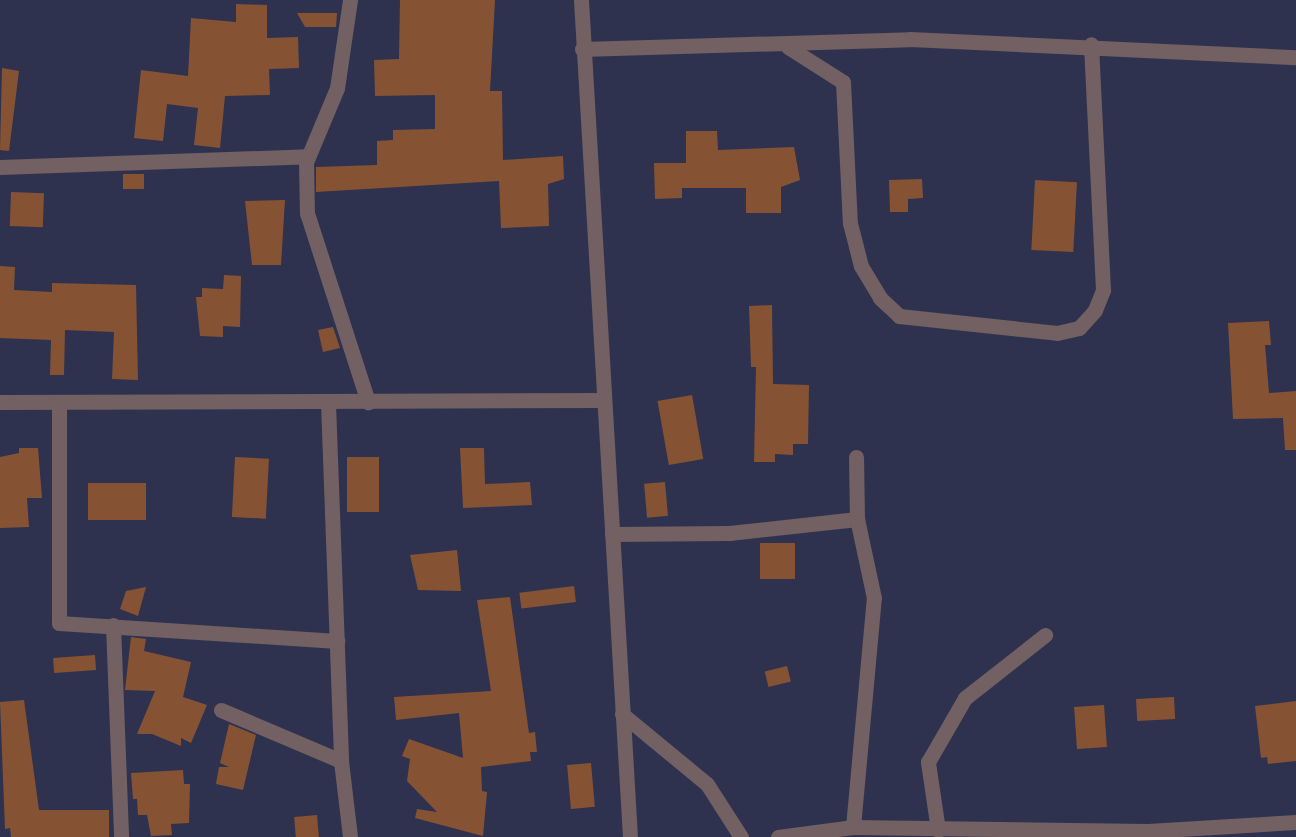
<!DOCTYPE html>
<html>
<head>
<meta charset="utf-8">
<style>
  body { margin:0 }
  #map { position:relative; width:1296px; height:837px; overflow:hidden; background:#2e324e; font-family:Commissioner,sans-serif }
  div>[style] { position:absolute }
  .building>* { inset:0; background:#855334; transform-origin:0 0 }
  .minor>* { height:15px; margin:-7.5px; padding:0 7.5px; transform-origin:7.5px; border-radius:7.5px; background:#726062 }
  span { translate:-50% -50%; white-space:nowrap; text-align:center; line-height:1.15; -webkit-text-stroke:5px #242843; paint-order:stroke }
</style>
</head>
<body>
<div id="map">
  <div class="building">
    <i style="clip-path:polygon(400px 0,495px 0,490px 91px,502px 91px,503px 160px,563px 156px,564px 179px,548px 184px,549px 226px,501px 228px,499px 181px,316px 192px,316px 167px,377px 165px,377px 141px,393px 140px,393px 130px,435px 129px,435px 95px,375px 96px,374px 60px,399px 59px)"></i>
    <i style="clip-path:polygon(236px 4px,267px 5px,267px 38px,298px 37px,299px 68px,269px 69px,270px 95px,225px 96px,220px 148px,194px 145px,198px 108px,167px 104px,163px 141px,134px 138px,141px 70px,188px 76px,191px 18px,236px 22px)"></i>
    <i style="clip-path:polygon(297px 13px,337px 13px,336px 27px,305px 27px)"></i>
    <i style="clip-path:polygon(2px 68px,19px 71px,9px 151px,0 150px)"></i>
    <i style="clip-path:polygon(686px 131px,717px 131px,718px 150px,794px 147px,800px 180px,781px 187px,781px 213px,746px 213px,746px 188px,682px 188px,682px 198px,655px 199px,654px 163px,686px 163px)"></i>
    <i style="left:123px;top:174px;width:21px;height:15px"></i>
    <i style="clip-path:polygon(922px 179px,923px 198px,908px 199px,908px 212px,890px 212px,889px 180px)"></i>
    <i style="left:1035px;top:180px;width:42px;height:70px;rotate:3deg"></i>
    <i style="left:11px;top:192px;width:33px;height:34px;rotate:2deg"></i>
    <i style="clip-path:polygon(285px 200px,281px 265px,252px 265px,245px 201px)"></i>
    <i style="clip-path:polygon(0 266px,15px 267px,14px 290px,52px 292px,52px 283px,136px 285px,138px 380px,112px 379px,114px 332px,65px 330px,64px 375px,50px 375px,51px 340px,0 338px)"></i>
    <i style="clip-path:polygon(224px 275px,241px 276px,240px 327px,223px 326px,223px 337px,200px 336px,196px 297px,202px 297px,202px 288px,223px 289px)"></i>
    <i style="clip-path:polygon(772px 305px,773px 384px,809px 385px,808px 444px,793px 444px,793px 455px,775px 454px,775px 462px,754px 462px,756px 367px,751px 367px,749px 306px)"></i>
    <i style="clip-path:polygon(1269px 321px,1271px 345px,1265px 345px,1269px 393px,1296px 391px,1296px 450px,1285px 450px,1283px 418px,1233px 419px,1228px 323px)"></i>
    <i style="clip-path:polygon(333px 327px,340px 348px,323px 352px,318px 330px)"></i>
    <i style="left:692px;top:395px;width:65px;height:35px;rotate:80deg"></i>
    <i style="clip-path:polygon(19px 448px,38px 448px,42px 498px,27px 498px,29px 527px,0 528px,0 457px,19px 453px)"></i>
    <i style="clip-path:polygon(460px 448px,484px 448px,485px 484px,530px 482px,532px 505px,463px 508px)"></i>
    <i style="left:235px;top:457px;width:34px;height:60px;rotate:3deg"></i>
    <i style="left:347px;top:457px;width:32px;height:55px"></i>
    <i style="left:665px;top:482px;width:34px;height:21px;rotate:85deg"></i>
    <i style="left:88px;top:483px;width:58px;height:37px"></i>
    <i style="left:760px;top:543px;width:35px;height:36px"></i>
    <i style="clip-path:polygon(457px 550px,461px 591px,418px 590px,410px 555px)"></i>
    <i style="left:574px;top:586px;width:16px;height:55px;rotate:83deg"></i>
    <i style="clip-path:polygon(146px 587px,138px 616px,120px 609px,126px 591px)"></i>
    <i style="clip-path:polygon(510px 597px,529px 733px,535px 732px,537px 752px,530px 752px,531px 761px,481px 767px,482px 791px,487px 792px,483px 836px,415px 818px,417px 809px,437px 812px,407px 781px,410px 759px,402px 756px,409px 739px,463px 758px,459px 713px,396px 720px,394px 697px,491px 691px,477px 600px)"></i>
    <i style="clip-path:polygon(131px 637px,146px 639px,144px 651px,191px 662px,183px 697px,207px 705px,191px 743px,181px 738px,181px 746px,152px 734px,137px 734px,155px 691px,125px 690px)"></i>
    <i style="left:95px;top:655px;width:15px;height:42px;rotate:86deg"></i>
    <i style="left:787px;top:666px;width:16px;height:23px;rotate:76deg"></i>
    <i style="left:1174px;top:697px;width:22px;height:38px;rotate:87deg"></i>
    <i style="clip-path:polygon(24px 700px,39px 810px,109px 810px,109px 837px,11px 837px,10px 828px,5px 829px,0 702px)"></i>
    <i style="clip-path:polygon(1296px 701px,1296px 761px,1268px 764px,1267px 757px,1261px 758px,1255px 706px)"></i>
    <i style="left:1104px;top:705px;width:42px;height:30px;rotate:86deg"></i>
    <i style="clip-path:polygon(229px 724px,256px 735px,243px 790px,216px 784px,219px 767px,229px 767px,220px 763px)"></i>
    <i style="left:591px;top:763px;width:44px;height:24px;rotate:85deg"></i>
    <i style="clip-path:polygon(183px 770px,184px 784px,190px 784px,189px 823px,171px 824px,172px 835px,151px 836px,147px 815px,138px 815px,137px 799px,133px 799px,131px 773px)"></i>
    <i style="left:317px;top:815px;width:22px;height:23px;rotate:85deg"></i>
  </div>
  <div class="minor">
    <i style="left:350px;top:0;width:89px;rotate:98.4deg"></i>
    <i style="left:337px;top:88px;width:80px;rotate:112.7deg"></i>
    <i style="left:306px;top:162px;width:51px;rotate:88.9deg"></i>
    <i style="left:307px;top:213px;width:199px;rotate:72.1deg"></i>
    <i style="left:581px;top:0;width:838px;rotate:86.65deg"></i>
    <i style="left:788px;top:47px;width:65px;rotate:32.5deg"></i>
    <i style="left:843px;top:82px;width:141px;rotate:87.2deg"></i>
    <i style="left:850px;top:223px;width:44px;rotate:75.7deg"></i>
    <i style="left:861px;top:266px;width:37px;rotate:59deg"></i>
    <i style="left:880px;top:298px;width:26px;rotate:43deg"></i>
    <i style="left:899px;top:316px;width:159px;rotate:6.1deg"></i>
    <i style="left:1057px;top:333px;width:23px;rotate:-13deg"></i>
    <i style="left:1079px;top:328px;width:24px;rotate:-48deg"></i>
    <i style="left:1095px;top:310px;width:22px;rotate:-68deg"></i>
    <i style="left:1103px;top:290px;width:246px;rotate:-92.8deg"></i>
    <i style="left:582px;top:49px;width:328px;rotate:-1.7deg"></i>
    <i style="left:910px;top:39px;width:386px;rotate:2.7deg"></i>
    <i style="left:0;top:167px;width:308px;rotate:-2deg"></i>
    <i style="left:0;top:402px;width:603px;rotate:-0.19deg"></i>
    <i style="left:328px;top:403px;width:358px;rotate:87.9deg"></i>
    <i style="left:341px;top:761px;width:77px;rotate:83.2deg"></i>
    <i style="left:59px;top:404px;width:219px;rotate:90deg"></i>
    <i style="left:59px;top:623px;width:279px;rotate:3.7deg"></i>
    <i style="left:612px;top:534px;width:117px;rotate:-0.5deg"></i>
    <i style="left:729px;top:533px;width:129px;rotate:-6.2deg"></i>
    <i style="left:857px;top:519px;width:62px;rotate:-90.9deg"></i>
    <i style="left:113px;top:625px;width:212px;rotate:87.8deg"></i>
    <i style="left:221px;top:710px;width:130px;rotate:23deg"></i>
    <i style="left:622px;top:714px;width:110px;rotate:39.5deg"></i>
    <i style="left:707px;top:784px;width:63px;rotate:57.3deg"></i>
    <i style="left:853px;top:827px;width:230px;rotate:-84.8deg"></i>
    <i style="left:874px;top:598px;width:81px;rotate:-102.1deg"></i>
    <i style="left:938px;top:830px;width:69px;rotate:-98.4deg"></i>
    <i style="left:928px;top:762px;width:74px;rotate:-60deg"></i>
    <i style="left:965px;top:698px;width:102px;rotate:-38.2deg"></i>
    <i style="left:778px;top:837px;width:76px;rotate:-7.6deg"></i>
    <i style="left:853px;top:827px;width:295px;rotate:0.8deg"></i>
    <i style="left:1148px;top:831px;width:148px;rotate:-3.5deg"></i>
  </div>
</div>
</body>
</html>
